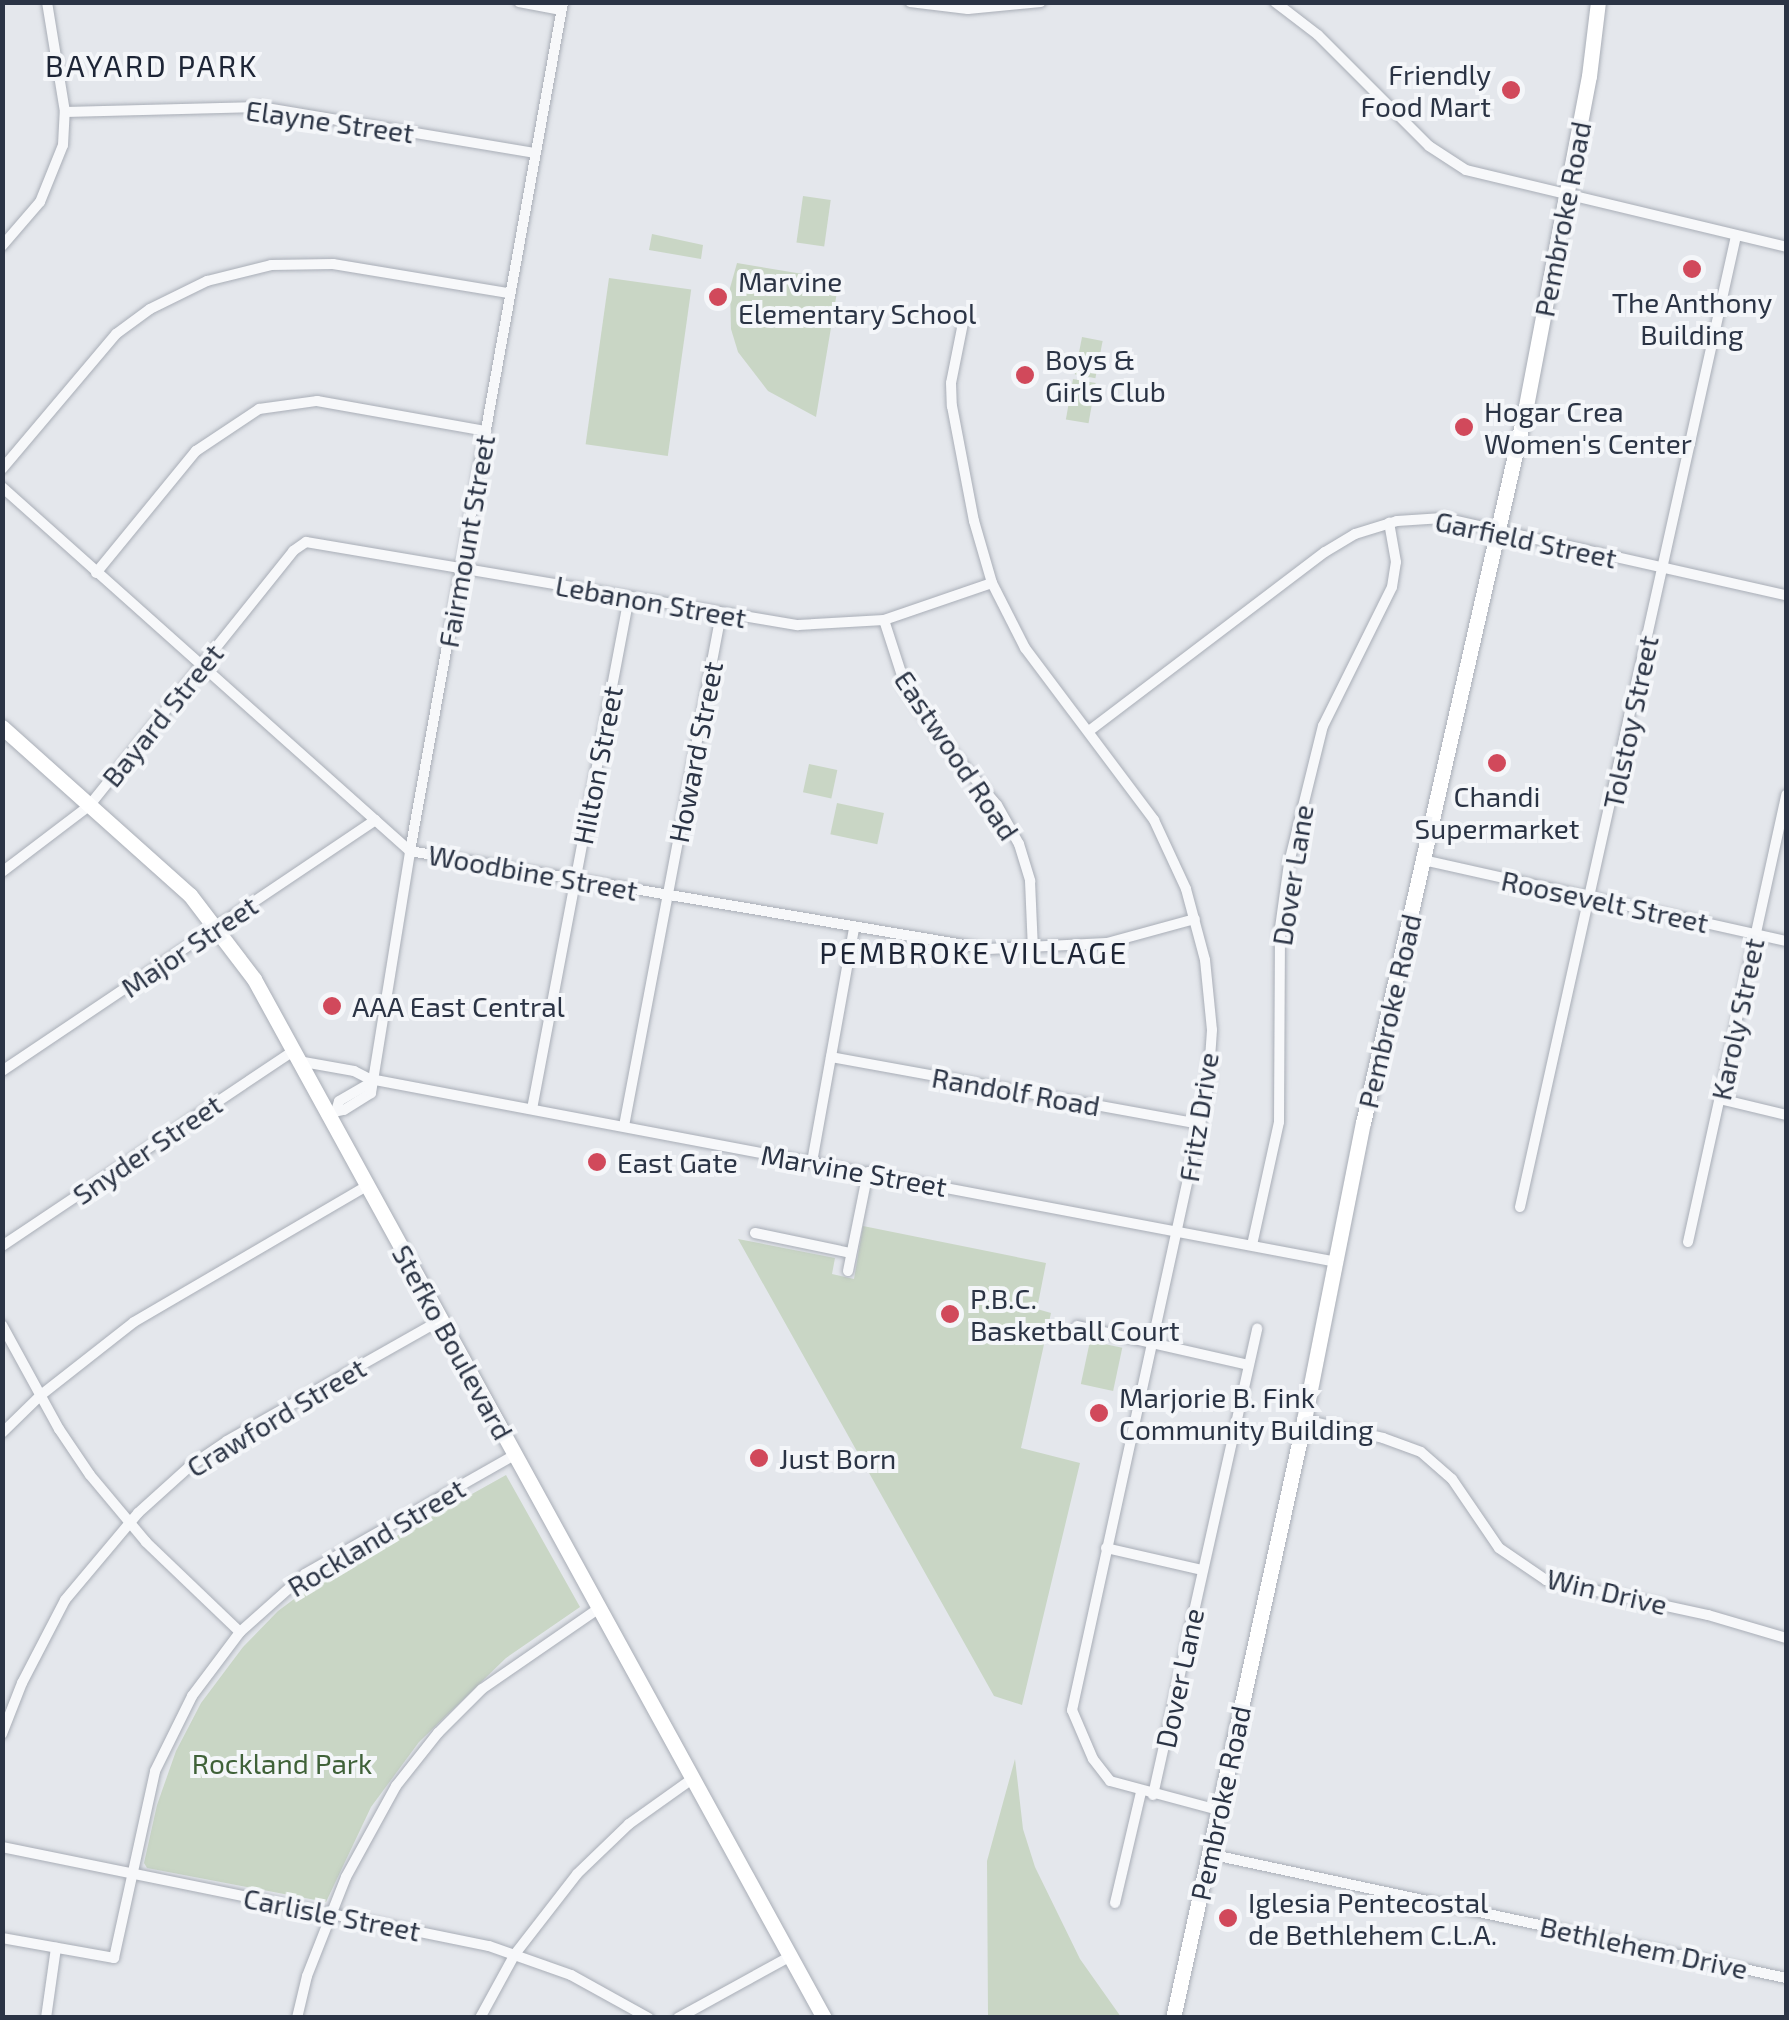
<!DOCTYPE html>
<html>
<head>
<meta charset="utf-8">
<style>
  body { margin:0 }
  #map { position:relative; width:1789px; height:2020px; overflow:hidden; background:#e4e7ec; font-family:"Exo 2",sans-serif }
  div>[style] { position:absolute }
  .green>* { inset:0; background:#c9d6c5; transform-origin:0 0 }
  .roads { filter:drop-shadow(0 0 2px #a9aeb7) drop-shadow(0 0 2px #a9aeb7) }
  .minor>* { height:10px; margin:-5px; padding:0 5px; transform-origin:5px; border-radius:5px; background:#f7f8fa }
  .primary>* { height:15px; margin:-7.5px; padding:0 7.5px; transform-origin:7.5px; border-radius:7.5px; background:#fff }
  .dots>* { width:28px; height:28px; translate:-50% -50%; box-sizing:border-box; border:5px solid #f4f6f9; border-radius:50% }
  span { translate:-50% -50%; white-space:nowrap; text-align:center; line-height:1.15; -webkit-text-stroke:8px #f4f6f9; paint-order:stroke }
  .poi-label { font-size:28px; color:#2b3445 }
  .right { translate:-100% -50%; text-align:right }
  .left { translate:0 -50%; text-align:left }
  .street-label { font-size:28px; color:#2b3445 }
  .park-label { font-size:28px; color:#3f6138 }
  .neighbourhood-label { font-size:30px; color:#1d2536; letter-spacing:2.5px }
  .frame { position:absolute; inset:0; border:5px solid #2b3445; pointer-events:none }
</style>
</head>
<body>
<div id="map">
  <div class="green">
    <i style="left:803px;top:196px;width:28px;height:47px;rotate:8deg"></i>
    <i style="clip-path:polygon(652px 234px,703px 245px,701px 259px,649px 250px)"></i>
    <i style="clip-path:polygon(737px 263px,839px 280px,816px 417px,768px 391px,738px 352px,731px 329px,730px 288px)"></i>
    <i style="left:609px;top:278px;width:83px;height:168px;rotate:8deg"></i>
    <i style="left:1082px;top:337px;width:21px;height:38px;rotate:11deg"></i>
    <i style="left:1073px;top:379px;width:23px;height:41px;rotate:10deg"></i>
    <i style="left:809px;top:764px;width:29px;height:29px;rotate:12deg"></i>
    <i style="left:837px;top:803px;width:48px;height:32px;rotate:12deg"></i>
    <i style="clip-path:polygon(863px 1226px,1046px 1263px,1037px 1309px,1051px 1313px,1021px 1448px,1080px 1463px,1022px 1705px,994px 1696px,738px 1239px,835px 1258px,832px 1274px,854px 1279px)"></i>
    <i style="left:1090px;top:1341px;width:33px;height:44px;rotate:12deg"></i>
    <i style="clip-path:polygon(506px 1475px,580px 1607px,506px 1658px,419px 1742px,371px 1807px,326px 1902px,147px 1868px,144px 1863px,157px 1805px,176px 1751px,201px 1703px,243px 1647px,278px 1611px,325px 1576px)"></i>
    <i style="clip-path:polygon(1015px 1759px,1023px 1829px,1035px 1867px,1080px 1959px,1121px 2017px,988px 2017px,987px 1861px)"></i>
  </div>
  <div class="roads">
    <div class="minor">
      <i style="left:519px;top:2px;width:43px;rotate:10.8deg"></i>
      <i style="left:910px;top:2px;width:58px;rotate:6.9deg"></i>
      <i style="left:968px;top:9px;width:73px;rotate:-5.5deg"></i>
      <i style="left:1275px;top:2px;width:54px;rotate:37.5deg"></i>
      <i style="left:1318px;top:35px;width:157px;rotate:45deg"></i>
      <i style="left:1429px;top:146px;width:44px;rotate:33deg"></i>
      <i style="left:1466px;top:170px;width:329px;rotate:13.5deg"></i>
      <i style="left:65px;top:112px;width:195px;rotate:-1.5deg"></i>
      <i style="left:260px;top:107px;width:278px;rotate:9.5deg"></i>
      <i style="left:2px;top:246px;width:58px;rotate:-49.2deg"></i>
      <i style="left:40px;top:202px;width:61px;rotate:-68deg"></i>
      <i style="left:63px;top:145px;width:33px;rotate:-87deg"></i>
      <i style="left:65px;top:112px;width:111px;rotate:-99.3deg"></i>
      <i style="left:963px;top:323px;width:61px;rotate:101.3deg"></i>
      <i style="left:951px;top:383px;width:23px;rotate:88deg"></i>
      <i style="left:952px;top:406px;width:117px;rotate:79.2deg"></i>
      <i style="left:974px;top:521px;width:65px;rotate:73.8deg"></i>
      <i style="left:992px;top:583px;width:73px;rotate:63.1deg"></i>
      <i style="left:1025px;top:648px;width:215px;rotate:53.1deg"></i>
      <i style="left:1154px;top:820px;width:76px;rotate:65.1deg"></i>
      <i style="left:1186px;top:889px;width:73px;rotate:75deg"></i>
      <i style="left:1205px;top:960px;width:70px;rotate:84.3deg"></i>
      <i style="left:1212px;top:1030px;width:57px;rotate:94deg"></i>
      <i style="left:1208px;top:1087px;width:638px;rotate:102.31deg"></i>
      <i style="left:1072px;top:1710px;width:53px;rotate:66.8deg"></i>
      <i style="left:1093px;top:1759px;width:28px;rotate:52deg"></i>
      <i style="left:1110px;top:1781px;width:112px;rotate:15deg"></i>
      <i style="left:2px;top:469px;width:177px;rotate:-49.8deg"></i>
      <i style="left:116px;top:334px;width:42px;rotate:-36.3deg"></i>
      <i style="left:150px;top:309px;width:64px;rotate:-26.2deg"></i>
      <i style="left:207px;top:281px;width:66px;rotate:-14deg"></i>
      <i style="left:271px;top:265px;width:62px;rotate:-0.9deg"></i>
      <i style="left:333px;top:264px;width:178px;rotate:9.4deg"></i>
      <i style="left:2px;top:487px;width:547px;rotate:41.74deg"></i>
      <i style="left:410px;top:851px;width:586px;rotate:9.62deg"></i>
      <i style="left:988px;top:949px;width:119px;rotate:-2.9deg"></i>
      <i style="left:1107px;top:943px;width:91px;rotate:-15.3deg"></i>
      <i style="left:96px;top:573px;width:158px;rotate:-50.7deg"></i>
      <i style="left:196px;top:451px;width:76px;rotate:-33.7deg"></i>
      <i style="left:259px;top:409px;width:59px;rotate:-7.9deg"></i>
      <i style="left:317px;top:401px;width:172px;rotate:10.1deg"></i>
      <i style="left:884px;top:620px;width:71px;rotate:72.1deg"></i>
      <i style="left:906px;top:688px;width:57px;rotate:55.8deg"></i>
      <i style="left:938px;top:735px;width:92px;rotate:49.9deg"></i>
      <i style="left:997px;top:805px;width:45px;rotate:60.6deg"></i>
      <i style="left:1019px;top:844px;width:39px;rotate:73deg"></i>
      <i style="left:1030px;top:881px;width:68px;rotate:87.5deg"></i>
      <i style="left:1089px;top:731px;width:296px;rotate:-37.2deg"></i>
      <i style="left:1325px;top:552px;width:35px;rotate:-31deg"></i>
      <i style="left:1355px;top:534px;width:44px;rotate:-17.2deg"></i>
      <i style="left:1397px;top:521px;width:46px;rotate:-3.7deg"></i>
      <i style="left:1443px;top:518px;width:352px;rotate:12.7deg"></i>
      <i style="left:1423px;top:860px;width:372px;rotate:12.6deg"></i>
      <i style="left:2px;top:872px;width:109px;rotate:-37.2deg"></i>
      <i style="left:89px;top:806px;width:327px;rotate:-51.3deg"></i>
      <i style="left:293px;top:551px;width:16px;rotate:-35deg"></i>
      <i style="left:306px;top:542px;width:499px;rotate:9.6deg"></i>
      <i style="left:798px;top:625px;width:86px;rotate:-3.3deg"></i>
      <i style="left:884px;top:620px;width:114px;rotate:-18.9deg"></i>
      <i style="left:831px;top:1057px;width:376px;rotate:10.3deg"></i>
      <i style="left:298px;top:1061px;width:57px;rotate:10.1deg"></i>
      <i style="left:354px;top:1071px;width:18px;rotate:27deg"></i>
      <i style="left:370px;top:1079px;width:984px;rotate:10.72deg"></i>
      <i style="left:2px;top:1071px;width:450px;rotate:-33.9deg"></i>
      <i style="left:1720px;top:1099px;width:68px;rotate:13.6deg"></i>
      <i style="left:337px;top:1108px;width:7px;rotate:-74deg"></i>
      <i style="left:339px;top:1101px;width:36px;rotate:-30deg"></i>
      <i style="left:532px;top:1109px;width:521px;rotate:-79.27deg"></i>
      <i style="left:326px;top:1114px;width:18px;rotate:-13deg"></i>
      <i style="left:344px;top:1110px;width:32px;rotate:-32deg"></i>
      <i style="left:371px;top:1093px;width:245px;rotate:-80.8deg"></i>
      <i style="left:410px;top:851px;width:863px;rotate:-79.78deg"></i>
      <i style="left:624px;top:1126px;width:521px;rotate:-79.27deg"></i>
      <i style="left:812px;top:1162px;width:237px;rotate:-79.8deg"></i>
      <i style="left:1520px;top:1207px;width:995px;rotate:-77.46deg"></i>
      <i style="left:755px;top:1233px;width:98px;rotate:11.8deg"></i>
      <i style="left:1688px;top:1242px;width:458px;rotate:-77.6deg"></i>
      <i style="left:1252px;top:1245px;width:126px;rotate:-77.6deg"></i>
      <i style="left:1279px;top:1122px;width:194px;rotate:-89.7deg"></i>
      <i style="left:1280px;top:928px;width:66px;rotate:-82.1deg"></i>
      <i style="left:1289px;top:863px;width:141px;rotate:-76.1deg"></i>
      <i style="left:1323px;top:726px;width:155px;rotate:-63.6deg"></i>
      <i style="left:1392px;top:587px;width:25px;rotate:-81deg"></i>
      <i style="left:1396px;top:562px;width:40px;rotate:-100deg"></i>
      <i style="left:2px;top:1246px;width:349px;rotate:-33.8deg"></i>
      <i style="left:848px;top:1271px;width:101px;rotate:-78.6deg"></i>
      <i style="left:2px;top:1325px;width:119px;rotate:61.3deg"></i>
      <i style="left:59px;top:1429px;width:55px;rotate:56deg"></i>
      <i style="left:90px;top:1475px;width:87px;rotate:50.1deg"></i>
      <i style="left:146px;top:1542px;width:130px;rotate:43.8deg"></i>
      <i style="left:1077px;top:1326px;width:175px;rotate:12.8deg"></i>
      <i style="left:1304px;top:1420px;width:81px;rotate:12.8deg"></i>
      <i style="left:1383px;top:1438px;width:40px;rotate:20.2deg"></i>
      <i style="left:1421px;top:1452px;width:41px;rotate:41.1deg"></i>
      <i style="left:1452px;top:1479px;width:83px;rotate:55.7deg"></i>
      <i style="left:1499px;top:1548px;width:57px;rotate:34.2deg"></i>
      <i style="left:1546px;top:1580px;width:166px;rotate:12.2deg"></i>
      <i style="left:1708px;top:1615px;width:81px;rotate:16.4deg"></i>
      <i style="left:2px;top:1433px;width:54px;rotate:-44.3deg"></i>
      <i style="left:41px;top:1395px;width:118px;rotate:-38.1deg"></i>
      <i style="left:134px;top:1322px;width:270px;rotate:-30.3deg"></i>
      <i style="left:1106px;top:1548px;width:98px;rotate:12.9deg"></i>
      <i style="left:2px;top:1734px;width:55px;rotate:-68.6deg"></i>
      <i style="left:22px;top:1683px;width:93px;rotate:-62.6deg"></i>
      <i style="left:65px;top:1600px;width:114px;rotate:-50deg"></i>
      <i style="left:138px;top:1513px;width:69px;rotate:-42deg"></i>
      <i style="left:189px;top:1467px;width:46px;rotate:-34.4deg"></i>
      <i style="left:227px;top:1441px;width:246px;rotate:-29.5deg"></i>
      <i style="left:1153px;top:1795px;width:478px;rotate:-77.4deg"></i>
      <i style="left:2px;top:1847px;width:497px;rotate:11.5deg"></i>
      <i style="left:489px;top:1946px;width:87px;rotate:19.5deg"></i>
      <i style="left:571px;top:1975px;width:89px;rotate:28.9deg"></i>
      <i style="left:1209px;top:1854px;width:590px;rotate:12.13deg"></i>
      <i style="left:1115px;top:1903px;width:114px;rotate:-76.8deg"></i>
      <i style="left:2px;top:1938px;width:114px;rotate:10.1deg"></i>
      <i style="left:114px;top:1958px;width:191px;rotate:-77.6deg"></i>
      <i style="left:155px;top:1771px;width:84px;rotate:-63.7deg"></i>
      <i style="left:192px;top:1696px;width:80px;rotate:-53.1deg"></i>
      <i style="left:240px;top:1632px;width:87px;rotate:-41.7deg"></i>
      <i style="left:305px;top:1574px;width:243px;rotate:-29.6deg"></i>
      <i style="left:46px;top:2018px;width:71px;rotate:-81.9deg"></i>
      <i style="left:297px;top:2018px;width:43px;rotate:-76.6deg"></i>
      <i style="left:307px;top:1976px;width:106px;rotate:-68.5deg"></i>
      <i style="left:346px;top:1877px;width:104px;rotate:-61.2deg"></i>
      <i style="left:396px;top:1786px;width:68px;rotate:-51.6deg"></i>
      <i style="left:438px;top:1733px;width:62px;rotate:-45deg"></i>
      <i style="left:482px;top:1689px;width:141px;rotate:-34.6deg"></i>
      <i style="left:480px;top:2018px;width:73px;rotate:-61.3deg"></i>
      <i style="left:515px;top:1954px;width:101px;rotate:-52.2deg"></i>
      <i style="left:577px;top:1874px;width:72px;rotate:-43.9deg"></i>
      <i style="left:629px;top:1824px;width:77px;rotate:-35.5deg"></i>
      <i style="left:678px;top:2018px;width:129px;rotate:-28.8deg"></i>
    </div>
    <div class="primary">
      <i style="left:2px;top:727px;width:252px;rotate:41.8deg"></i>
      <i style="left:190px;top:895px;width:106px;rotate:52.7deg"></i>
      <i style="left:254px;top:979px;width:1185px;rotate:61.25deg"></i>
      <i style="left:1173px;top:2018px;width:612px;rotate:-77.64deg"></i>
      <i style="left:1304px;top:1420px;width:303px;rotate:-78.8deg"></i>
      <i style="left:1363px;top:1123px;width:735px;rotate:-77.19deg"></i>
      <i style="left:1526px;top:406px;width:336px;rotate:-79.2deg"></i>
      <i style="left:1589px;top:76px;width:75px;rotate:-83.1deg"></i>
    </div>
  </div>
  <div class="dots">
    <i style="left:1511px;top:90px;background:#d1495b"></i>
    <i style="left:1692px;top:269px;background:#d1495b"></i>
    <i style="left:718px;top:297px;background:#d1495b"></i>
    <i style="left:1025px;top:375px;background:#d1495b"></i>
    <i style="left:1464px;top:427px;background:#d1495b"></i>
    <i style="left:1497px;top:763px;background:#d1495b"></i>
    <i style="left:332px;top:1006px;background:#d1495b"></i>
    <i style="left:597px;top:1162px;background:#d1495b"></i>
    <i style="left:950px;top:1314px;background:#d1495b"></i>
    <i style="left:1099px;top:1413px;background:#d1495b"></i>
    <i style="left:759px;top:1458px;background:#d1495b"></i>
    <i style="left:1228px;top:1918px;background:#d1495b"></i>
  </div>
  <div class="poi-label">
    <span class="right" style="left:1491px;top:90px">Friendly<br>Food Mart</span>
    <span class="left" style="left:738px;top:297px">Marvine<br>Elementary School</span>
    <span style="left:1692px;top:318px">The Anthony<br>Building</span>
    <span class="left" style="left:1045px;top:375px">Boys &amp;<br>Girls Club</span>
    <span class="left" style="left:1484px;top:427px">Hogar Crea<br>Women's Center</span>
    <span style="left:1497px;top:812px">Chandi<br>Supermarket</span>
    <span class="left" style="left:352px;top:1006px">AAA East Central</span>
    <span class="left" style="left:617px;top:1162px">East Gate</span>
    <span class="left" style="left:970px;top:1314px">P.B.C.<br>Basketball Court</span>
    <span class="left" style="left:1119px;top:1413px">Marjorie B. Fink<br>Community Building</span>
    <span class="left" style="left:779px;top:1458px">Just Born</span>
    <span class="left" style="left:1248px;top:1918px">Iglesia Pentecostal<br>de Bethlehem C.L.A.</span>
  </div>
  <div class="street-label">
    <span style="left:330px;top:121px;rotate:8deg">Elayne Street</span>
    <span style="left:1562px;top:219px;rotate:-79deg">Pembroke Road</span>
    <span style="left:1526px;top:539px;rotate:12deg">Garfield Street</span>
    <span style="left:466px;top:541px;rotate:-80deg">Fairmount Street</span>
    <span style="left:651px;top:601px;rotate:10deg">Lebanon Street</span>
    <span style="left:162px;top:715px;rotate:-51deg">Bayard Street</span>
    <span style="left:1630px;top:722px;rotate:-78deg">Tolstoy Street</span>
    <span style="left:695px;top:752px;rotate:-79deg">Howard Street</span>
    <span style="left:957px;top:755px;rotate:56deg">Eastwood Road</span>
    <span style="left:597px;top:765px;rotate:-79deg">Hilton Street</span>
    <span style="left:533px;top:872px;rotate:10deg">Woodbine Street</span>
    <span style="left:1292px;top:875px;rotate:-81deg">Dover Lane</span>
    <span style="left:1605px;top:901px;rotate:12deg">Roosevelt Street</span>
    <span style="left:189px;top:946px;rotate:-34deg">Major Street</span>
    <span style="left:1389px;top:1011px;rotate:-77deg">Pembroke Road</span>
    <span style="left:1737px;top:1019px;rotate:-78deg">Karoly Street</span>
    <span style="left:1016px;top:1091px;rotate:10deg">Randolf Road</span>
    <span style="left:1198px;top:1117px;rotate:-81deg">Fritz Drive</span>
    <span style="left:147px;top:1149px;rotate:-34deg">Snyder Street</span>
    <span style="left:854px;top:1170px;rotate:10deg">Marvine Street</span>
    <span style="left:453px;top:1342px;rotate:61deg">Stefko Boulevard</span>
    <span style="left:276px;top:1417px;rotate:-31deg">Crawford Street</span>
    <span style="left:376px;top:1537px;rotate:-31deg">Rockland Street</span>
    <span style="left:1607px;top:1591px;rotate:13deg">Win Drive</span>
    <span style="left:1179px;top:1678px;rotate:-78deg">Dover Lane</span>
    <span style="left:1220px;top:1803px;rotate:-78deg">Pembroke Road</span>
    <span style="left:332px;top:1914px;rotate:11deg">Carlisle Street</span>
    <span style="left:1644px;top:1947px;rotate:12deg">Bethlehem Drive</span>
  </div>
  <div class="park-label">
    <span style="left:282px;top:1763px">Rockland Park</span>
  </div>
  <div class="neighbourhood-label">
    <span style="left:152px;top:65px">BAYARD PARK</span>
    <span style="left:974px;top:952px">PEMBROKE VILLAGE</span>
  </div>
  <div class="frame"></div>
</div>
</body>
</html>
